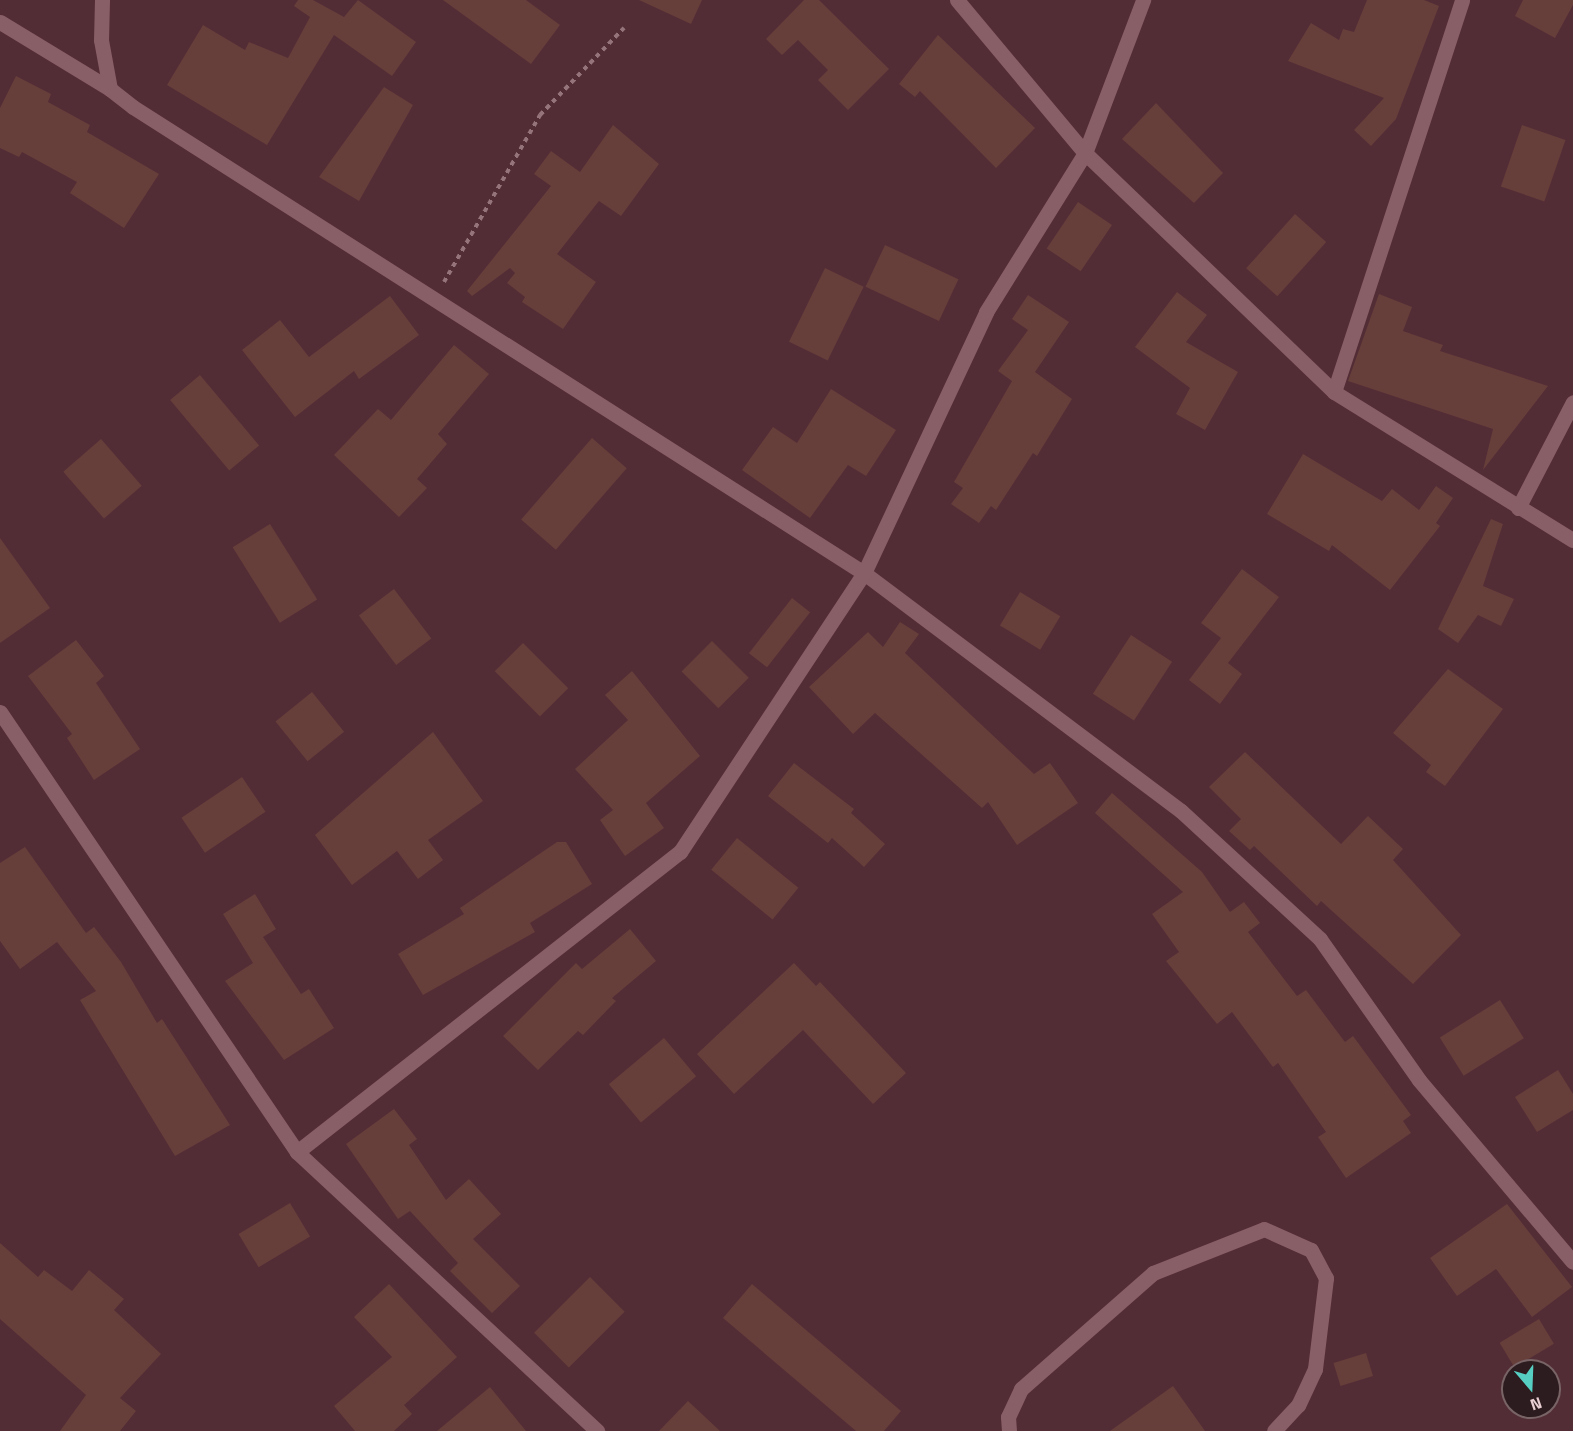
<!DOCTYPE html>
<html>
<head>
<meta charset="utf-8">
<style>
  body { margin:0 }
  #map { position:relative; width:1573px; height:1431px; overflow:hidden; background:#532d36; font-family:"Titillium Web",sans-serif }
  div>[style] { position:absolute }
  .building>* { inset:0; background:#663e3a; transform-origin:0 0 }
  .path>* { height:4px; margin-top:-2px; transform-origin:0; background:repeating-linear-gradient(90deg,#95747b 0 4.5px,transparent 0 9px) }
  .minor>* { height:15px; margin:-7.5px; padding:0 7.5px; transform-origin:7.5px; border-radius:7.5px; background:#895f67 }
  span { translate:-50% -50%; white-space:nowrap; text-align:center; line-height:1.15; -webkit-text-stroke:4.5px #2d1c1f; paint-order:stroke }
  .north { position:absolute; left:1501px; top:1359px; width:60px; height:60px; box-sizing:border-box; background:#2d1c1f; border:2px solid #786467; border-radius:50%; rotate:161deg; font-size:16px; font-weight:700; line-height:24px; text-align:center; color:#e8cfd3 }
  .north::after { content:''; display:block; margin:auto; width:21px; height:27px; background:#57cec2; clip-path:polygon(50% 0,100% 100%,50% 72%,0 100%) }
</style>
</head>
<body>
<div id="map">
  <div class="building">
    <i style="clip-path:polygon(298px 0,313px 0,344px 17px,358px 0,416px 42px,392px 76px,334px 35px,267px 145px,167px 85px,203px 25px,245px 50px,249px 42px,288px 58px,310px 17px,294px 6px)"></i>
    <i style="clip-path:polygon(443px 0,526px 0,560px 25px,531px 64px)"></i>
    <i style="clip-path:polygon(639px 0,702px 0,691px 24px)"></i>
    <i style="clip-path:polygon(804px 0,819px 0,889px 69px,848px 110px,818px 80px,828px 70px,798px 40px,782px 55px,766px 39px)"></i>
    <i style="clip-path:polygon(1367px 0,1424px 0,1439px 6px,1396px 119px,1371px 146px,1354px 130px,1384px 98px,1288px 61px,1311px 23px,1339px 40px,1343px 29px,1354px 32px)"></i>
    <i style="clip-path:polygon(1523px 0,1573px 0,1573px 5px,1555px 38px,1515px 16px)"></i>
    <i style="clip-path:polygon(938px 35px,1035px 128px,996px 168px,920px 91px,915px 97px,899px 84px)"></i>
    <i style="clip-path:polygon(16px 76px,51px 94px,48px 102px,90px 125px,87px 132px,159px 174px,124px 228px,70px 193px,77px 182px,22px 152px,19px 157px,0 148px,0 108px)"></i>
    <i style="clip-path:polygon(384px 87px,413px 105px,359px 201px,319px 177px)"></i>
    <i style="clip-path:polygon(1156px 103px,1223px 173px,1194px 203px,1122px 139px)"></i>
    <i style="clip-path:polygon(613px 125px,659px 164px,621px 216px,599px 201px,557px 254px,596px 282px,563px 329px,522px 302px,525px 297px,507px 283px,515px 273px,510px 268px,472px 296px,467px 291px,551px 186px,534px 174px,551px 151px,580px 172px)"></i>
    <i style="left:1522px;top:125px;width:46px;height:65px;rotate:19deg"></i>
    <i style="left:1078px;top:202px;width:41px;height:56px;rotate:34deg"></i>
    <i style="left:1295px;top:214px;width:42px;height:73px;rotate:42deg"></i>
    <i style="left:885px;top:245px;width:81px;height:46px;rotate:25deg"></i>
    <i style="left:825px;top:268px;width:43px;height:82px;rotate:26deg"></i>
    <i style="clip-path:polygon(1177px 292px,1207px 315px,1186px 342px,1238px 372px,1205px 430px,1176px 414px,1190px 388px,1135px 347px)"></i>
    <i style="clip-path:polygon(1379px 294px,1412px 307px,1403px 331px,1443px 345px,1440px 351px,1548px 386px,1483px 470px,1493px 429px,1348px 381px)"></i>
    <i style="clip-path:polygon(1028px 295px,1069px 322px,1035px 372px,1072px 399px,1037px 456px,1033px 453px,996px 510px,991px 506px,979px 523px,951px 504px,963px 488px,954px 482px,1012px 381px,998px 371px,1028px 330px,1012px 319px)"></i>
    <i style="clip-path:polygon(390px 296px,419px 335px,359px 379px,354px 371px,295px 417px,242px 350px,280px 320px,309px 357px)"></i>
    <i style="clip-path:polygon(454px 345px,489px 374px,438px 434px,447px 444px,417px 479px,427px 488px,399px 517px,334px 455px,378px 409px,391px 420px)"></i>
    <i style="left:200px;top:375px;width:92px;height:39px;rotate:50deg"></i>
    <i style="clip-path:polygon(831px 389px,896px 430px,866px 476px,848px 465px,810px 518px,742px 470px,773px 427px,797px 443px)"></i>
    <i style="left:592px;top:438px;width:46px;height:108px;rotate:41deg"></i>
    <i style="left:101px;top:439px;width:62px;height:50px;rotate:49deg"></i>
    <i style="clip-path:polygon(1303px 454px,1382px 501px,1392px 489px,1419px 510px,1436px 486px,1453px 498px,1436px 523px,1440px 526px,1390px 590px,1332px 545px,1329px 551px,1267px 514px)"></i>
    <i style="clip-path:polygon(1491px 519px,1503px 524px,1483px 586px,1514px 599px,1501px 626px,1478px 615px,1458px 643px,1438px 629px)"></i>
    <i style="left:270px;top:524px;width:89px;height:44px;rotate:58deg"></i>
    <i style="clip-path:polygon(0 538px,50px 608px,0 643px)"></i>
    <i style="clip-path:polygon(1242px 569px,1279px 597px,1228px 663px,1242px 674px,1220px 704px,1189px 680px,1221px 638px,1201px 623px)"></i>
    <i style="left:394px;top:589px;width:62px;height:44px;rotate:53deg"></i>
    <i style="left:1020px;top:592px;width:47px;height:39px;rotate:31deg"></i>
    <i style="left:792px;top:598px;width:23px;height:70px;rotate:38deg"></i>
    <i style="clip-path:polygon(900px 622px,919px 634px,905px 653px,1034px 774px,1050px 763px,1078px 803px,1017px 845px,988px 802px,982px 808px,875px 713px,853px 734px,809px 687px,868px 632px,883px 647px)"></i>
    <i style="left:1131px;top:635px;width:49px;height:70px;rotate:33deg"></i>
    <i style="clip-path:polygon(76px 640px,104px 676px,96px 683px,140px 749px,94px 780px,67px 738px,72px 734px,28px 676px)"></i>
    <i style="left:712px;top:641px;width:52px;height:43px;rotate:45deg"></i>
    <i style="left:523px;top:643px;width:64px;height:40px;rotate:45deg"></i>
    <i style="clip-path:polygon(1448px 669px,1503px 709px,1445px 786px,1426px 772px,1431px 765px,1393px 733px)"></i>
    <i style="clip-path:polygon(632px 671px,700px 756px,646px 803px,664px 828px,625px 856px,600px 820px,613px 810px,575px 769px,628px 720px,605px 695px)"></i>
    <i style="left:312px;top:692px;width:51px;height:47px;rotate:51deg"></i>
    <i style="clip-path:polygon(433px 732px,483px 801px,428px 840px,443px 860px,418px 879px,397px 851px,352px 885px,315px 835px)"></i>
    <i style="clip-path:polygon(1245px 752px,1341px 844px,1368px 816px,1403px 849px,1393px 860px,1461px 935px,1413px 984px,1321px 901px,1317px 906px,1254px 846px,1250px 850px,1229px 831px,1241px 819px,1209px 787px)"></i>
    <i style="clip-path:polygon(794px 763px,854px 809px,851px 813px,885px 844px,864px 867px,832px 838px,828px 843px,768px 796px)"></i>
    <i style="left:242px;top:777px;width:42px;height:73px;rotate:56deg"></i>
    <i style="clip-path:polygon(1112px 793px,1202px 872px,1230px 912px,1244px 902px,1260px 923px,1248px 932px,1297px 996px,1306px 990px,1345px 1042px,1353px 1036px,1411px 1115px,1403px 1121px,1411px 1133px,1346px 1178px,1318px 1137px,1326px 1132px,1278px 1063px,1273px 1067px,1232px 1012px,1217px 1024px,1166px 961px,1179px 952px,1152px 914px,1183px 892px,1095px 813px)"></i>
    <i style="left:737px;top:838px;width:79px;height:41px;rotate:39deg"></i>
    <i style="clip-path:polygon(557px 842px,566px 842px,592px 884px,530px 923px,535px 932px,423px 995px,398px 954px,464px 914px,460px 908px)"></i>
    <i style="clip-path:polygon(25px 847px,86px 933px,94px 927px,121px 962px,157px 1023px,162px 1019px,230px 1125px,175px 1156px,80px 1000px,96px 991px,57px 942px,20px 969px,0 941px,0 863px)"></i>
    <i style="clip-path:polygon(255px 894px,276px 929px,263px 937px,301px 994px,309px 989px,334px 1028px,284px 1060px,225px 981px,253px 963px,223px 914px)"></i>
    <i style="clip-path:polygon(630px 929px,656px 961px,612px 998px,616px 1001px,583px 1035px,578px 1031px,538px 1070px,503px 1036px,576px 963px,582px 969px)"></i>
    <i style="clip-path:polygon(794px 963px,816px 986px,820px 982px,906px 1073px,873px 1104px,803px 1030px,734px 1094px,697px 1054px)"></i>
    <i style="left:1500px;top:1000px;width:45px;height:71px;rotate:58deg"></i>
    <i style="left:664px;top:1038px;width:50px;height:72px;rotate:50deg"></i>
    <i style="clip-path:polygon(1558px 1070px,1573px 1094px,1573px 1110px,1537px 1132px,1515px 1097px)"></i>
    <i style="clip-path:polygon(394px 1109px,417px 1139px,409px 1145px,446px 1200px,469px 1179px,501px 1214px,473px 1239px,520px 1286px,492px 1313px,450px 1271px,458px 1263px,410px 1211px,398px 1219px,346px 1144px)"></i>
    <i style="left:290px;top:1203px;width:39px;height:60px;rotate:59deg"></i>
    <i style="clip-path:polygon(1507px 1204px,1572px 1287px,1532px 1317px,1496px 1269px,1457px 1296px,1430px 1258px)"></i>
    <i style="clip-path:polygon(0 1243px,38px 1277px,44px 1270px,72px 1291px,89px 1270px,124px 1299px,114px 1310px,161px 1354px,120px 1398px,136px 1411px,120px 1431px,60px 1431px,86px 1395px,0 1319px)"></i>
    <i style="left:590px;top:1277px;width:49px;height:79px;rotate:45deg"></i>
    <i style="clip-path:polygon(389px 1284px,457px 1357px,404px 1405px,412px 1414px,394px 1431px,355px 1431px,334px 1406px,392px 1357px,354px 1317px)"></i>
    <i style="clip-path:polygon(752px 1284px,901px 1411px,884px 1431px,856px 1431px,723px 1318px)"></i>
    <i style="left:1539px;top:1319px;width:29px;height:46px;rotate:59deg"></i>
    <i style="left:1366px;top:1353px;width:24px;height:34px;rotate:73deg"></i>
    <i style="clip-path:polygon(1173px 1386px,1205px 1431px,1110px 1431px)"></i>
    <i style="clip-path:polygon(490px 1387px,526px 1431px,437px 1431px)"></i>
    <i style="clip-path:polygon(688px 1401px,720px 1431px,659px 1431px)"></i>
  </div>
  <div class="path">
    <i style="left:444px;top:282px;width:193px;rotate:-60.1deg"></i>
    <i style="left:540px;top:115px;width:121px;rotate:-46deg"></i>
  </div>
  <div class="minor">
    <i style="left:102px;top:0;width:40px;rotate:91.4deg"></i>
    <i style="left:101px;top:40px;width:50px;rotate:79.6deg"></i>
    <i style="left:110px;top:89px;width:29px;rotate:38deg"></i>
    <i style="left:133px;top:107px;width:867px;rotate:32.52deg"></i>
    <i style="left:864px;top:573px;width:396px;rotate:36.9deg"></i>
    <i style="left:1181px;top:811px;width:189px;rotate:42.6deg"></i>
    <i style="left:1320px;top:939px;width:172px;rotate:54.9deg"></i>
    <i style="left:1419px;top:1080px;width:238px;rotate:49.8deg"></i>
    <i style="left:957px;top:0;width:199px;rotate:50.1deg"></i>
    <i style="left:1085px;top:153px;width:345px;rotate:43.8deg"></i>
    <i style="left:1334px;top:392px;width:281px;rotate:31.8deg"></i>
    <i style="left:0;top:22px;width:129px;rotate:31.3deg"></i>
    <i style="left:1334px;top:392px;width:412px;rotate:-71.9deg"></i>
    <i style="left:1518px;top:508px;width:119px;rotate:-62.6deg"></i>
    <i style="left:0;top:712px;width:531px;rotate:55.98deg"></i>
    <i style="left:297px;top:1152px;width:410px;rotate:42.9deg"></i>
    <i style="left:297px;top:1152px;width:487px;rotate:-38.1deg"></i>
    <i style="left:680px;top:852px;width:334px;rotate:-56.6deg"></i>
    <i style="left:864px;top:573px;width:288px;rotate:-64.9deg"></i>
    <i style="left:986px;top:312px;width:187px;rotate:-58.1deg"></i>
    <i style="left:1085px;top:153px;width:164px;rotate:-69.2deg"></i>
    <i style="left:1009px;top:1431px;width:14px;rotate:-94deg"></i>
    <i style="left:1008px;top:1417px;width:31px;rotate:-65deg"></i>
    <i style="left:1021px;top:1389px;width:176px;rotate:-41.3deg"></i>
    <i style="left:1153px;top:1273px;width:119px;rotate:-21.6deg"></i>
    <i style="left:1264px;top:1229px;width:51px;rotate:24.1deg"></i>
    <i style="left:1311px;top:1250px;width:32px;rotate:62deg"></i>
    <i style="left:1326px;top:1278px;width:92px;rotate:96.9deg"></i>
    <i style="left:1315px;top:1369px;width:40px;rotate:115deg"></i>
    <i style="left:1298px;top:1405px;width:35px;rotate:133deg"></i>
  </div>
  <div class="north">N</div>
</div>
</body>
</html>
